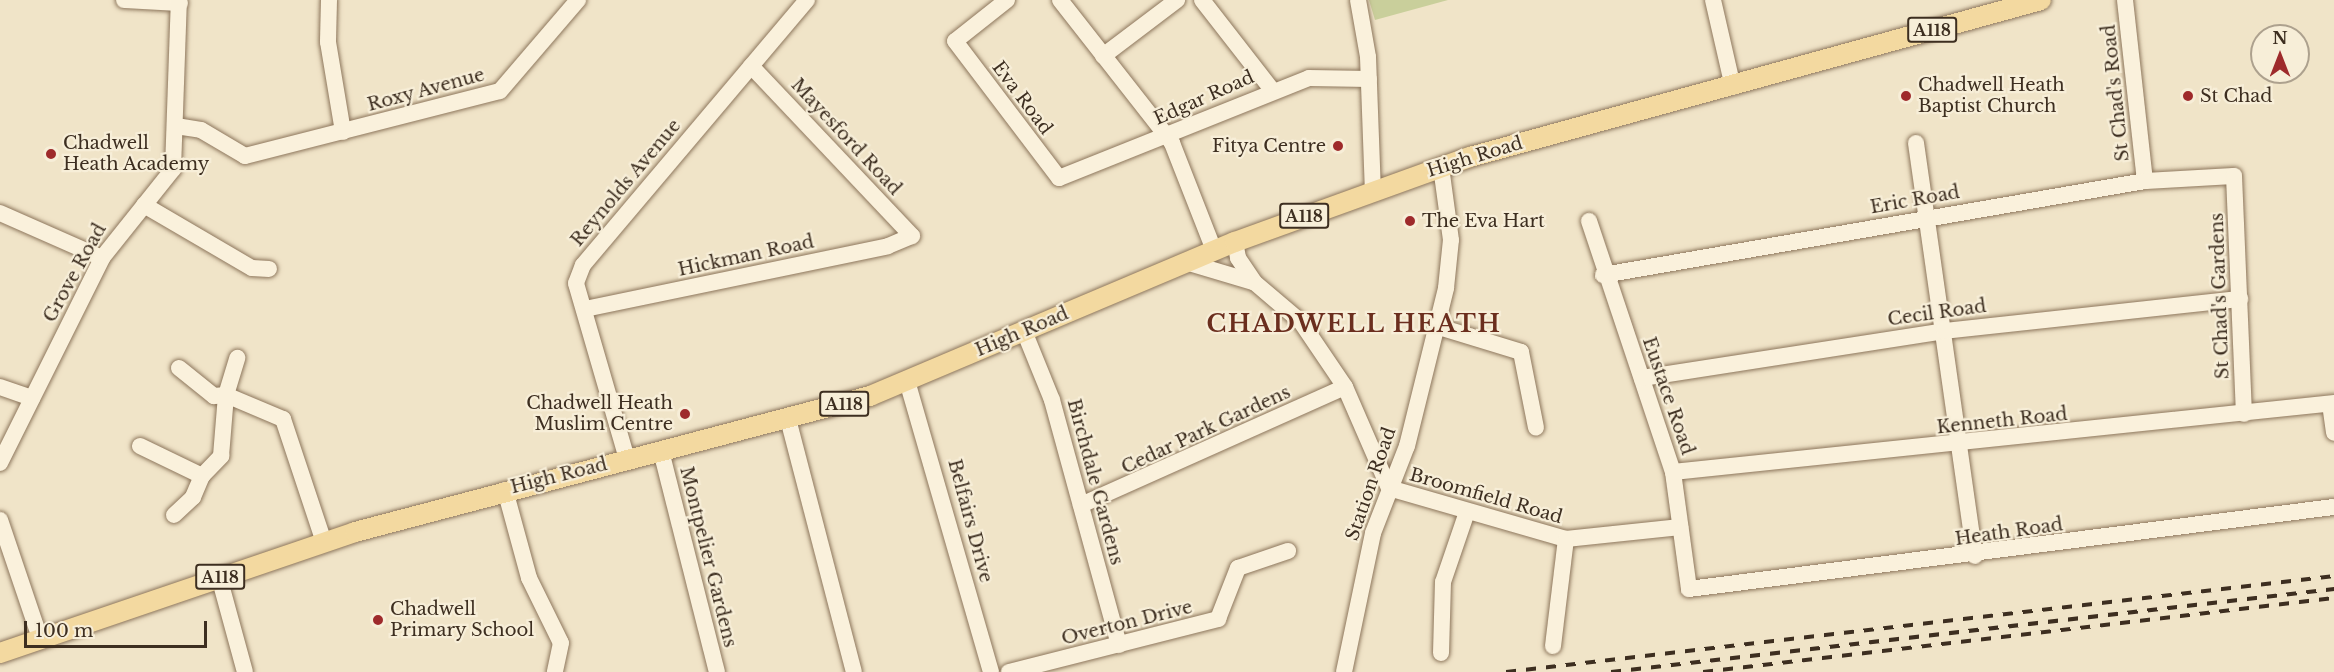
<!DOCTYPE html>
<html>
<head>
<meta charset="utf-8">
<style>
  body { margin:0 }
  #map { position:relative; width:2334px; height:672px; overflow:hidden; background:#f0e4c8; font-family:"Libre Baskerville",serif }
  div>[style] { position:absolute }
  .green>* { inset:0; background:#c9cf9b }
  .roads { filter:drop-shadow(0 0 2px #8d765c) drop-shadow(0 0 2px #8d765c) }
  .minor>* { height:16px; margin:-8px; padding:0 8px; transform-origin:8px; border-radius:8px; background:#faf1dc }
  .major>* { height:20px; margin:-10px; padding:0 10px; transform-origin:10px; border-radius:10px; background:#f3d9a0 }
  .rail>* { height:4px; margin-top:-2px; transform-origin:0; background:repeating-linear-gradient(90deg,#3d2e20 0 10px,transparent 0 20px) }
  .dots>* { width:16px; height:16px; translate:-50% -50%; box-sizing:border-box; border:3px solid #f7eed8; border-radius:50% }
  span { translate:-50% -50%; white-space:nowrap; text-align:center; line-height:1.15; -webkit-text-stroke:4.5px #f7eed8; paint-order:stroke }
  .shield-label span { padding:2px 4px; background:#f7eed8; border:2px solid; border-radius:4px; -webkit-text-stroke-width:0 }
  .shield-label { font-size:16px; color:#3d2e20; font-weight:700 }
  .poi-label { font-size:18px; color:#3d2e20 }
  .left { translate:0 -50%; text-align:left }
  .right { translate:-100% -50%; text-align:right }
  .street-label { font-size:18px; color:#3d2e20 }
  .district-label { font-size:24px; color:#6b2e1e; font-weight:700; letter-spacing:1.5px }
  .north { position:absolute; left:2250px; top:24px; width:60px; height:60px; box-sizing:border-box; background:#f7eed8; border:2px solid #ada18e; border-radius:50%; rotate:0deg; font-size:16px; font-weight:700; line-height:24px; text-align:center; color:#3d2e20 }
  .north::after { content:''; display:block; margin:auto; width:21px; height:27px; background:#9e2a2b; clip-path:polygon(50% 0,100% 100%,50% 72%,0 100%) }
  .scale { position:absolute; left:24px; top:621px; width:183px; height:27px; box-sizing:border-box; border:3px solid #3d2e20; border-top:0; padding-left:8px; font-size:18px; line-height:21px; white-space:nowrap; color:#3d2e20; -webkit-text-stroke:4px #f7eed8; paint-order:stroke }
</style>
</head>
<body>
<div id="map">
  <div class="green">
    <i style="clip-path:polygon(1369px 0,1448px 0,1375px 20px)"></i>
  </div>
  <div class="roads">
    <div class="minor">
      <i style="left:124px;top:0;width:56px;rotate:3.1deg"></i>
      <i style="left:329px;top:0;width:42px;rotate:91.4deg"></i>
      <i style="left:328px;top:42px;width:91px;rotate:80.5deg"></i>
      <i style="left:1007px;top:0;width:66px;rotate:141.7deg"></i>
      <i style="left:955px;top:41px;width:172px;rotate:52.8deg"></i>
      <i style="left:1059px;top:178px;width:269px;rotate:-21.8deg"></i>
      <i style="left:1309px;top:78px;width:60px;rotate:1deg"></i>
      <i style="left:1060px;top:0;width:182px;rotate:51.9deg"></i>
      <i style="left:1172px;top:143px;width:115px;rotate:68.6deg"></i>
      <i style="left:1202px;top:0;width:114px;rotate:52.1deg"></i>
      <i style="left:1358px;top:0;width:58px;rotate:80deg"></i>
      <i style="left:1368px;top:57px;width:134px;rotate:87.9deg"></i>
      <i style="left:1713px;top:0;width:89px;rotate:77.1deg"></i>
      <i style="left:2125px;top:0;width:182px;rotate:83.7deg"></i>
      <i style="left:1103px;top:56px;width:93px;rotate:-37.1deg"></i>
      <i style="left:176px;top:126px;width:25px;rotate:9deg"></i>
      <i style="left:201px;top:130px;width:51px;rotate:30.6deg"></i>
      <i style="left:245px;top:156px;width:263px;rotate:-14.3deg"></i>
      <i style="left:500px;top:91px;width:120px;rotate:-49.4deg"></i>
      <i style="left:1916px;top:143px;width:417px;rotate:81.9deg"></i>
      <i style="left:144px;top:205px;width:125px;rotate:30.3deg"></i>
      <i style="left:252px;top:268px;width:17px;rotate:3deg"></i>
      <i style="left:0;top:213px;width:111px;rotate:23.8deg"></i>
      <i style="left:1589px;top:221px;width:265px;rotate:71.5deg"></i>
      <i style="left:1673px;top:472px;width:118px;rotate:82.2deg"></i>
      <i style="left:1689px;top:589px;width:650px;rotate:-7.25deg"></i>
      <i style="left:1235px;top:242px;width:16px;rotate:79deg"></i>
      <i style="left:1238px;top:258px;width:29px;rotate:56deg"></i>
      <i style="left:1254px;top:282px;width:62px;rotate:40.4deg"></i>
      <i style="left:1301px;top:322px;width:78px;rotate:55.9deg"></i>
      <i style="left:1345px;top:387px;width:110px;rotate:66.5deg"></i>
      <i style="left:1186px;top:262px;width:70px;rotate:16.6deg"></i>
      <i style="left:1603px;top:275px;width:550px;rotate:-9.84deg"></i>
      <i style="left:2145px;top:181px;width:89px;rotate:-3.2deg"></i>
      <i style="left:2234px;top:176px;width:238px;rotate:87.6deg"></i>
      <i style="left:585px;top:309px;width:309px;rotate:-11.7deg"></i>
      <i style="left:888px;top:246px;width:26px;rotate:-23deg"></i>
      <i style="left:912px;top:236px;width:234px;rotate:-133.4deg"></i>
      <i style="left:1436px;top:326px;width:89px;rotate:17deg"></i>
      <i style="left:1521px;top:352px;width:77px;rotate:78.8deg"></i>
      <i style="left:1024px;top:331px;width:74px;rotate:67.9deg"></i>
      <i style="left:1052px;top:400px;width:254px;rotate:74.7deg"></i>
      <i style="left:179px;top:368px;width:45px;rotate:38.7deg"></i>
      <i style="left:214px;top:396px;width:12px;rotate:-5deg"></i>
      <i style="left:226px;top:395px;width:62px;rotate:22.8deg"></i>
      <i style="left:283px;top:419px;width:130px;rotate:71.6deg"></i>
      <i style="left:1642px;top:378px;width:306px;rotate:-8.8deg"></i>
      <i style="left:1944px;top:331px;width:298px;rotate:-6.2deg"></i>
      <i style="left:907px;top:381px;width:303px;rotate:73.9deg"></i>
      <i style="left:0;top:387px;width:34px;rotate:19deg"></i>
      <i style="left:2330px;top:404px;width:29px;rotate:82deg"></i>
      <i style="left:788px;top:419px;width:261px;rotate:75.4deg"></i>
      <i style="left:140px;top:446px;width:69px;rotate:25.8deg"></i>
      <i style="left:202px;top:476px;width:28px;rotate:-46deg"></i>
      <i style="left:221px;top:456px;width:61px;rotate:-85.3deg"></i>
      <i style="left:226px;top:395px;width:39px;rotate:-73deg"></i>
      <i style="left:661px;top:451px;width:228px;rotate:75.8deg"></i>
      <i style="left:627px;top:459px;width:183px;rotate:-106.2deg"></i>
      <i style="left:576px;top:283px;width:19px;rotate:-69deg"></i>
      <i style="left:583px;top:265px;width:347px;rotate:-49.8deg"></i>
      <i style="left:0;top:463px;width:229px;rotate:-63.5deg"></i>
      <i style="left:102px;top:258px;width:114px;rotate:-51.4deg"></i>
      <i style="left:173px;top:169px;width:169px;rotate:-88deg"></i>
      <i style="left:1673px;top:472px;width:665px;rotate:-5.96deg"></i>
      <i style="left:1389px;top:488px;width:184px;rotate:16.1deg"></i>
      <i style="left:1566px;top:539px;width:115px;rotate:-6deg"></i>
      <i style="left:505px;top:490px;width:91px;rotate:74.7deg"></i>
      <i style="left:529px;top:578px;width:72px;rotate:63.8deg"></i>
      <i style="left:561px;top:643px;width:30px;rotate:102deg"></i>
      <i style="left:1081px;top:505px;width:289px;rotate:-24.1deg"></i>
      <i style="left:174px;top:515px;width:26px;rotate:-43deg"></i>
      <i style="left:193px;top:497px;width:23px;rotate:-67deg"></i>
      <i style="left:0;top:520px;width:125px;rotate:71.3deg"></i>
      <i style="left:219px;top:577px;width:98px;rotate:74.7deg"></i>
      <i style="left:1553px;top:646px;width:108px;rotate:-83.1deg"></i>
      <i style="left:1441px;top:653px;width:71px;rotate:-88.4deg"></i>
      <i style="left:1443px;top:582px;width:74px;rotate:-71.1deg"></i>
      <i style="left:1009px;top:672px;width:216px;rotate:-14.2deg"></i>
      <i style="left:1218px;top:619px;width:55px;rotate:-68.6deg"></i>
      <i style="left:1238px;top:568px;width:53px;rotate:-18.8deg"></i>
      <i style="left:1344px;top:672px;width:142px;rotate:-78.2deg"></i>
      <i style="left:1373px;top:533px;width:93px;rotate:-68.7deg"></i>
      <i style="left:1407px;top:446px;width:163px;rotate:-76.1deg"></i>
      <i style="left:1446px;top:288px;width:48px;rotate:-84.1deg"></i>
      <i style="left:1451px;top:240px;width:74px;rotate:-97.8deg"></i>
    </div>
    <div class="major">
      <i style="left:0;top:653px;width:375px;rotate:-18.8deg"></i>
      <i style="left:355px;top:532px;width:533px;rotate:-14.79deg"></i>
      <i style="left:870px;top:396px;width:396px;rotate:-22.9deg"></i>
      <i style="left:1235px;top:242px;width:250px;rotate:-19.9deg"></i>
      <i style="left:1470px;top:157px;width:592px;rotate:-15.37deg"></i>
    </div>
  </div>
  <div class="rail">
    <i style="left:1506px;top:672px;width:834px;rotate:-6.61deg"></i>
    <i style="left:1611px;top:672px;width:728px;rotate:-6.55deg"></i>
    <i style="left:1703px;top:672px;width:635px;rotate:-6.69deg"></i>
  </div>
  <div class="dots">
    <i style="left:1906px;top:96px;background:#9e2a2b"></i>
    <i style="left:2188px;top:96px;background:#9e2a2b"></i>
    <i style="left:1338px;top:146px;background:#9e2a2b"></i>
    <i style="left:51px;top:154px;background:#9e2a2b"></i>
    <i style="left:1410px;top:221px;background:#9e2a2b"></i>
    <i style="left:685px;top:414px;background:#9e2a2b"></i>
    <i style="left:378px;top:620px;background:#9e2a2b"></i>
  </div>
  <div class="shield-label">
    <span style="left:1932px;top:30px">A118</span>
    <span style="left:1304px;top:216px">A118</span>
    <span style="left:844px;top:404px">A118</span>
    <span style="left:220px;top:577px">A118</span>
  </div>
  <div class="poi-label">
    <span class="left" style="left:1918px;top:96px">Chadwell Heath<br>Baptist Church</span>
    <span class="left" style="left:2200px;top:96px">St Chad</span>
    <span class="left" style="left:63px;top:154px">Chadwell<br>Heath Academy</span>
    <span class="right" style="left:1326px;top:146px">Fitya Centre</span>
    <span class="left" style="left:1422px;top:221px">The Eva Hart</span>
    <span class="right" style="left:673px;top:414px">Chadwell Heath<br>Muslim Centre</span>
    <span class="left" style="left:390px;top:620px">Chadwell<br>Primary School</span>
  </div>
  <div class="street-label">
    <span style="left:426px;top:90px;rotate:-15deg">Roxy Avenue</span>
    <span style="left:2116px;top:93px;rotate:-96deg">St Chad's Road</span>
    <span style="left:1022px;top:98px;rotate:53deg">Eva Road</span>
    <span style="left:1204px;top:98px;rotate:-24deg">Edgar Road</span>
    <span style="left:846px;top:137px;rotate:47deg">Mayesford Road</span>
    <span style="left:1475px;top:157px;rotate:-17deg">High Road</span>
    <span style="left:626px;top:183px;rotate:-50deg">Reynolds Avenue</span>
    <span style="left:1915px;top:200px;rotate:-10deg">Eric Road</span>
    <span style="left:746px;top:256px;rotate:-12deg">Hickman Road</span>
    <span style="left:75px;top:273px;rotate:-61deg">Grove Road</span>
    <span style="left:2220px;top:296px;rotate:-92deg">St Chad's Gardens</span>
    <span style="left:1937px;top:313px;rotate:-8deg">Cecil Road</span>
    <span style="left:1022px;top:332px;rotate:-23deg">High Road</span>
    <span style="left:1668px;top:396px;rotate:71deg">Eustace Road</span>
    <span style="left:2002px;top:421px;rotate:-6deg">Kenneth Road</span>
    <span style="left:1206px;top:430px;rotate:-25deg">Cedar Park Gardens</span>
    <span style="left:559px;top:476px;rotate:-14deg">High Road</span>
    <span style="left:1095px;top:482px;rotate:75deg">Birchdale Gardens</span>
    <span style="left:1371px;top:484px;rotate:-71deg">Station Road</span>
    <span style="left:1486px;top:496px;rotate:16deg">Broomfield Road</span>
    <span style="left:970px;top:521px;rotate:75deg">Belfairs Drive</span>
    <span style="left:2009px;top:532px;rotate:-8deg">Heath Road</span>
    <span style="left:708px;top:557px;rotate:76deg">Montpelier Gardens</span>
    <span style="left:1127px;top:623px;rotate:-14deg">Overton Drive</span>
  </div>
  <div class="district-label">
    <span style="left:1354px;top:324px">CHADWELL HEATH</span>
  </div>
  <div class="north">N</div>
  <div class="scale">100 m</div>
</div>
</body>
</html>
